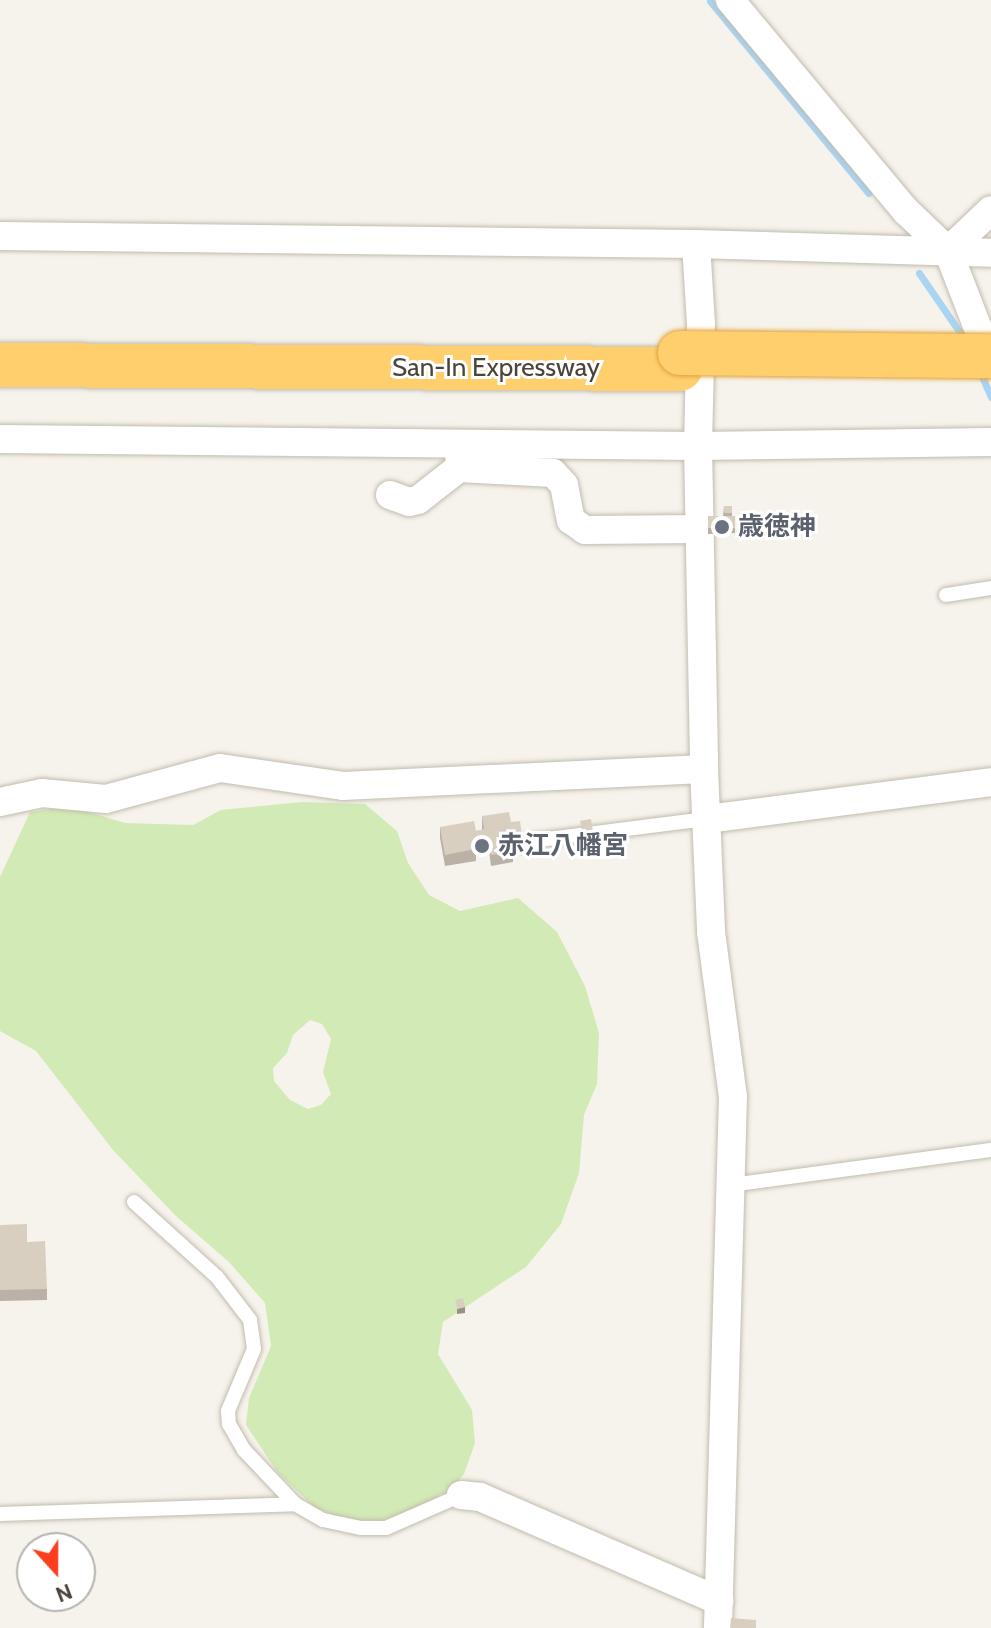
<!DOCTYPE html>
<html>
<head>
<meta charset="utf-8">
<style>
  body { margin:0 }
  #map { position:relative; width:991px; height:1628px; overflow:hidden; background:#f6f3ec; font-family:Cabin,"Noto Sans JP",sans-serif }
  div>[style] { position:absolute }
  .green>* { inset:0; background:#d2eab5 }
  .stream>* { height:7px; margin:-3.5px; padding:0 3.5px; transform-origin:3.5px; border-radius:3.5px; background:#a9d4f2 }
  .roads { filter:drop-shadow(0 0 2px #c2bbae) drop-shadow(0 0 2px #c2bbae) }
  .lane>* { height:14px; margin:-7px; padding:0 7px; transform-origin:7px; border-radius:7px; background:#fff }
  .street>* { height:28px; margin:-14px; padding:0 14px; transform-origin:14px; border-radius:14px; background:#fff }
  .highway>* { height:44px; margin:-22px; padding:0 22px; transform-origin:22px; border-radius:22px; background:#ffcf6e }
  .bridges { filter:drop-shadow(0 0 2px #e0a43c) drop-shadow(0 0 2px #e0a43c) }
  .highway-bridge>* { height:44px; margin:-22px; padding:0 22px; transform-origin:22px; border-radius:22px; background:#ffcf6e }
  .wall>* { inset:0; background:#bab2a6 }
  .shaded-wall>* { inset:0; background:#979187 }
  .building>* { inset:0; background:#d8cfc1; transform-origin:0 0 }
  .dots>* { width:22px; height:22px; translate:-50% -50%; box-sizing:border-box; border:4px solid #fff; border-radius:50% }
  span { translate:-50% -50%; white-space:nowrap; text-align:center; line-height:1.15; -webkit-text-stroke:6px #fff; paint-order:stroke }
  .street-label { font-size:26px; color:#4b4439 }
  .worship-label { font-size:26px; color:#5b616d; font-weight:700 }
  .left { translate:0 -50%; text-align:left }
  .north { position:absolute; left:16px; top:1532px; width:80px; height:80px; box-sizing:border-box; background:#fff; border:2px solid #b7b4b0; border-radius:50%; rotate:159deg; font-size:22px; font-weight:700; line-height:32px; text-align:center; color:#4b4439 }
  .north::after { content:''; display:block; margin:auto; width:28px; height:36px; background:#fc3f1d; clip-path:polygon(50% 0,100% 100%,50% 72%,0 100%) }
</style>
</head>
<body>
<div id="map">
  <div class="green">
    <i style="clip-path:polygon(evenodd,302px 802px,365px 804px,397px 831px,408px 863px,429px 895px,460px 911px,518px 898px,557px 932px,585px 986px,599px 1033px,597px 1084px,584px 1115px,579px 1173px,561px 1224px,526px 1267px,443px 1322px,438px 1354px,472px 1410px,475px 1443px,464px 1474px,451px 1489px,419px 1507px,383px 1521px,349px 1520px,315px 1508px,278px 1473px,246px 1425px,249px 1398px,271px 1346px,265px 1303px,229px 1262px,176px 1216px,113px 1150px,36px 1051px,0 1031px,0 877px,30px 812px,68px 806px,125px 823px,193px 825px,221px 810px,302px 802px,310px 1020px,322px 1024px,331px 1039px,323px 1072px,331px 1094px,321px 1105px,308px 1109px,290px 1100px,274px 1081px,273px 1068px,287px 1053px,293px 1035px,310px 1020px)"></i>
  </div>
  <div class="stream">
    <i style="left:710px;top:1px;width:249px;rotate:50.5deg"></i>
    <i style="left:919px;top:273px;width:81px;rotate:55.5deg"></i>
    <i style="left:979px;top:370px;width:30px;rotate:66deg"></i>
  </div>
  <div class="roads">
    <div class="lane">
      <i style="left:946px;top:595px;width:46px;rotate:-8.8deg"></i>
      <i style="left:524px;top:842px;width:184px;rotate:-7.2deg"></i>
      <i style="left:731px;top:1185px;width:262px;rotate:-7.7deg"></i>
      <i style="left:134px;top:1202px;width:112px;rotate:42.1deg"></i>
      <i style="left:217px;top:1277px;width:54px;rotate:52.5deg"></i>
      <i style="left:250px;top:1320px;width:29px;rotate:82deg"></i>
      <i style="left:254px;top:1349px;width:67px;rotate:112.8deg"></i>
      <i style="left:228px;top:1411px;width:13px;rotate:86deg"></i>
      <i style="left:229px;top:1424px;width:30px;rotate:60deg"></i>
      <i style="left:244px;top:1450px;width:74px;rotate:46.6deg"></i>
      <i style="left:0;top:1514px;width:295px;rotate:-1.9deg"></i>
      <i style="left:295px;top:1504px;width:32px;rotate:30deg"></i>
      <i style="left:323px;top:1520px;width:39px;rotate:12deg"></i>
      <i style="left:361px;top:1528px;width:25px"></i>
      <i style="left:386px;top:1528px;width:82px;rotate:-23.7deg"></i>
    </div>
    <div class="street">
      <i style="left:730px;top:0;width:275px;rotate:50.2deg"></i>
      <i style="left:906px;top:211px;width:58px;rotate:43.6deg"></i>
      <i style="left:948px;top:251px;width:119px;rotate:68.8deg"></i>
      <i style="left:0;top:236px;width:696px;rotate:0.66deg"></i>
      <i style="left:696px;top:244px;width:295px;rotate:1.7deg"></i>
      <i style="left:696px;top:244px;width:79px;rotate:86.4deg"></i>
      <i style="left:701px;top:323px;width:123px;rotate:91.4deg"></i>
      <i style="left:698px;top:446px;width:323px;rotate:88.9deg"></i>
      <i style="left:704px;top:769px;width:163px;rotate:87.5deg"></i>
      <i style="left:711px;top:932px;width:165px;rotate:82.4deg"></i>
      <i style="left:733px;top:1096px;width:532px;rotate:91.62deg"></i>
      <i style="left:948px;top:251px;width:59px;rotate:-43.6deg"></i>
      <i style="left:0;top:439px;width:698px;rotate:0.57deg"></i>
      <i style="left:698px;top:446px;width:293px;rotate:-0.8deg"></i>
      <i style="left:460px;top:444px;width:24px;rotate:92deg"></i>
      <i style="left:459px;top:468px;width:94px;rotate:3deg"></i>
      <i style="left:553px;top:473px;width:16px;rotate:47deg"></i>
      <i style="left:564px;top:485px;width:36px;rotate:79deg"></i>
      <i style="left:571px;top:520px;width:17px;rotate:36deg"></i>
      <i style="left:585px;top:530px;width:115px;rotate:-0.5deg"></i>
      <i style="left:390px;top:495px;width:20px;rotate:20deg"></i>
      <i style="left:409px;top:502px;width:9px;rotate:-13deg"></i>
      <i style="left:418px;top:500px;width:52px;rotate:-38deg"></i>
      <i style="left:0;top:802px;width:43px;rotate:-12.1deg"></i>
      <i style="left:42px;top:793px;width:64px;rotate:5.4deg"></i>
      <i style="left:106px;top:799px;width:118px;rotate:-15.2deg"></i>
      <i style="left:220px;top:768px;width:124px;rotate:8.3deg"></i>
      <i style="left:343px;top:786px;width:361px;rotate:-2.7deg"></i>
      <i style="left:707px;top:819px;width:286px;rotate:-7.4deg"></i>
      <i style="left:461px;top:1495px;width:19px;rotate:6deg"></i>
      <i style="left:480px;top:1497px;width:261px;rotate:23.5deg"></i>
    </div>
    <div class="highway">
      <i style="left:0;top:365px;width:680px;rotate:0.34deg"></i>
    </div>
  </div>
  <div class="bridges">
    <div class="highway-bridge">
      <i style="left:680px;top:353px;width:311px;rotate:0.6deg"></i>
    </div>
  </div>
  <div class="wall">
    <i style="clip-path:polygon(724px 506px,732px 506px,732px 516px,735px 516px,735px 533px,708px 534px,708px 516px,723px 516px)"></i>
    <i style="clip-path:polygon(482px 816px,511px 822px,523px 844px,523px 855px,513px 857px,513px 862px,491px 866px,489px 851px,476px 853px,476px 861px,445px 866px,440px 838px,440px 827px,476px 831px,482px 830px)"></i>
    <i style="clip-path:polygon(0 1225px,27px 1242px,47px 1289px,47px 1300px,0 1301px)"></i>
  </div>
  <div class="shaded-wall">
    <i style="clip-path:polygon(594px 838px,594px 843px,584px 846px,584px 840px)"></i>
    <i style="clip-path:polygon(465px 1307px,465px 1313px,457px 1314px,457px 1309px)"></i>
  </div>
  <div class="building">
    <i style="left:724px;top:506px;width:8px;height:7px"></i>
    <i style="left:708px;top:516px;width:27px;height:12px"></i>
    <i style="clip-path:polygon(509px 812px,511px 822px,520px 821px,523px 844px,513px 846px,513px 851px,491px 855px,489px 840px,475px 842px,476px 849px,445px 855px,440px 827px,474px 821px,476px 831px,484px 829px,482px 816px)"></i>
    <i style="left:591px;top:819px;width:19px;height:11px;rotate:81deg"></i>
    <i style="clip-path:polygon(27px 1224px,27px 1242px,45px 1241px,47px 1289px,0 1290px,0 1225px)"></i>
    <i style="left:463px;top:1298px;width:9px;height:8px;rotate:77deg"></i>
    <i style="clip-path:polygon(731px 1618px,756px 1620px,756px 1628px,730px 1628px)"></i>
  </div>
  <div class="dots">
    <i style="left:722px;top:527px;background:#6b7280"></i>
    <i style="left:482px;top:846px;background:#6b7280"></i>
  </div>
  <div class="street-label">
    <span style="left:496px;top:368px">San-In Expressway</span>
  </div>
  <div class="worship-label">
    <span class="left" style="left:738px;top:527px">歳徳神</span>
    <span class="left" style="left:498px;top:846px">赤江八幡宮</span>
  </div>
  <div class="north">N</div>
</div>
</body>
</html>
